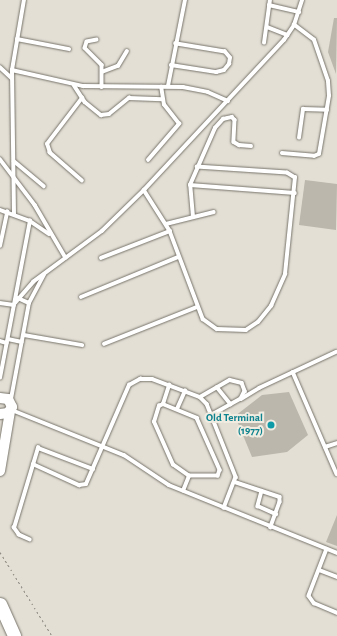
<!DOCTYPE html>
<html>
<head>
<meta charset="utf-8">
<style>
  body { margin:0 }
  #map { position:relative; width:337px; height:636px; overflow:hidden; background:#e3dfd5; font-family:"Alegreya Sans",sans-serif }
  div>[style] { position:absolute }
  .building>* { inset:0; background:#bbb7ad }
  .path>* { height:1px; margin-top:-0.5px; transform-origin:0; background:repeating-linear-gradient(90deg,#8d8a83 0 2px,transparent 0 5px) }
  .roads { filter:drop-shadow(0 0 1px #78746b) drop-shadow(0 0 1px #78746b) }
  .lane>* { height:3.5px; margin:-1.75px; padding:0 1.75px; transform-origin:1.75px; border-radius:1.75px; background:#fff }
  .secondary>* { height:10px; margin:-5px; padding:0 5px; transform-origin:5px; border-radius:5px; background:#fff }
  .highway>* { height:13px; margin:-6.5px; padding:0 6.5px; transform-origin:6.5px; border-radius:6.5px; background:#fff }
  .dots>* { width:11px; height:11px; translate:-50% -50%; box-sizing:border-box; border:2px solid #f0ece2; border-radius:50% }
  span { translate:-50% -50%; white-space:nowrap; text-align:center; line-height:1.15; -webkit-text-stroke:4px #f0ece2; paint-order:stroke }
  .culture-label { font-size:11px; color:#0d838f; font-weight:700 }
  .right { translate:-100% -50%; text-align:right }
</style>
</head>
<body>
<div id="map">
  <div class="building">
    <i style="clip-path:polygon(334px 18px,337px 18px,336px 74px,328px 52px)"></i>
    <i style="clip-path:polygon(305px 180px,337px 184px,336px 230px,299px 225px)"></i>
    <i style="clip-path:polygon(289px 392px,308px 435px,287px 452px,252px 457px,235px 416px,262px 395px)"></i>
    <i style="clip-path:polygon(337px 515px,337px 546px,326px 542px)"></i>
  </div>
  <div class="path">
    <i style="left:0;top:552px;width:99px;rotate:58.2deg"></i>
  </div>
  <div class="roads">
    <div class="lane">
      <i style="left:269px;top:5px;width:31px;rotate:13deg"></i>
      <i style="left:267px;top:27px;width:22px;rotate:21deg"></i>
      <i style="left:17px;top:39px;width:53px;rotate:10.9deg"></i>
      <i style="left:97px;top:40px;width:10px;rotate:169deg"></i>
      <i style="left:87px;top:42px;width:6px;rotate:108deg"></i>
      <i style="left:85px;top:48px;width:24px;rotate:45deg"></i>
      <i style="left:102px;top:65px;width:22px;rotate:90deg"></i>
      <i style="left:264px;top:43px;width:43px;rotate:-82.1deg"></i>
      <i style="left:171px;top:65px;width:46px;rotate:8.8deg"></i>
      <i style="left:216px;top:72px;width:8px;rotate:-14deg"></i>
      <i style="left:224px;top:70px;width:8px;rotate:-50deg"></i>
      <i style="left:229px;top:64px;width:6px;rotate:-81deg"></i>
      <i style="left:230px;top:58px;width:8px;rotate:-130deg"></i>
      <i style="left:225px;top:52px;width:50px;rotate:-170.7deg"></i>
      <i style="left:0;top:67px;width:16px;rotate:43deg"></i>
      <i style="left:12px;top:70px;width:73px;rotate:12.7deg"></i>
      <i style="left:83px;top:86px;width:100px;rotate:0.6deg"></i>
      <i style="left:183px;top:87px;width:25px;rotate:11deg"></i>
      <i style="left:208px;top:92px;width:22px;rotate:24deg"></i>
      <i style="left:102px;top:72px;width:17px;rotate:-21deg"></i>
      <i style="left:118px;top:66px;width:17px;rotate:-59deg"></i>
      <i style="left:74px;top:85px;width:20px;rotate:57deg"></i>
      <i style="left:85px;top:102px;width:21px;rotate:39deg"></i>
      <i style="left:101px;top:115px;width:8px;rotate:-7deg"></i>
      <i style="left:109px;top:114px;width:26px;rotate:-39deg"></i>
      <i style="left:129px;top:98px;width:33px;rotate:2deg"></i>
      <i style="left:168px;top:86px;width:88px;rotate:-78.8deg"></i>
      <i style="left:299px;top:138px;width:29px;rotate:-82deg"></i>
      <i style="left:303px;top:109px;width:24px;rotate:2deg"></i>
      <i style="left:282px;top:153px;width:32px;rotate:5deg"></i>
      <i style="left:314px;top:156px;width:5px;rotate:-22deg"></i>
      <i style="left:319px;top:154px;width:59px;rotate:-80.2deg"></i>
      <i style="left:329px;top:96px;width:15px;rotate:-94deg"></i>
      <i style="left:328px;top:81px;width:43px;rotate:-108.9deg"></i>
      <i style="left:314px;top:40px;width:25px;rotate:-143deg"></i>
      <i style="left:0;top:159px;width:58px;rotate:52.7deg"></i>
      <i style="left:35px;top:205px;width:61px;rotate:59.7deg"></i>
      <i style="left:148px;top:160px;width:48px;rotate:-49.3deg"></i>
      <i style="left:179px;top:124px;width:24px;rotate:-128deg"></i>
      <i style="left:164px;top:105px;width:18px;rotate:-99deg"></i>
      <i style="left:14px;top:161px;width:39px;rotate:40deg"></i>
      <i style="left:82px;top:181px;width:43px;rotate:-138.8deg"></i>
      <i style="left:50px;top:153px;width:9px;rotate:-108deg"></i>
      <i style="left:47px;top:144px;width:58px;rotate:-52.7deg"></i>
      <i style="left:190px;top:185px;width:105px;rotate:4.4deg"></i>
      <i style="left:144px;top:190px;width:49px;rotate:57.6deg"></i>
      <i style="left:170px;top:231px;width:94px;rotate:69.4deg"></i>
      <i style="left:203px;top:319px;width:17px;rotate:36deg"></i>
      <i style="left:217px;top:329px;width:29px;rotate:2deg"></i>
      <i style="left:246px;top:330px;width:14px;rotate:-34deg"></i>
      <i style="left:258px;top:322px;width:21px;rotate:-51deg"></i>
      <i style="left:271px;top:306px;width:35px;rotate:-66deg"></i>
      <i style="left:285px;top:274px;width:97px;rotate:-84.1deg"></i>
      <i style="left:295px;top:178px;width:9px;rotate:-148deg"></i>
      <i style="left:287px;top:173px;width:90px;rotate:-176.2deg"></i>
      <i style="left:0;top:210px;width:32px;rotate:20deg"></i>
      <i style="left:30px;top:221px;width:23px;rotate:34deg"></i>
      <i style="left:14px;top:215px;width:145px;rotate:-90.8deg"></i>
      <i style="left:12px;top:70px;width:71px;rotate:-80.3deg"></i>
      <i style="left:193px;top:217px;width:32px;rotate:-95deg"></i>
      <i style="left:190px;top:185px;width:62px;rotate:-66.3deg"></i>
      <i style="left:215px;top:128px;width:12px;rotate:-48deg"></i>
      <i style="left:223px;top:119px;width:9px;rotate:-13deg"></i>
      <i style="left:232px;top:117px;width:4px;rotate:45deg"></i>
      <i style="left:235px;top:120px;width:22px;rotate:93deg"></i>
      <i style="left:234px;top:142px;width:6px;rotate:31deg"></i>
      <i style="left:239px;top:145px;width:12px;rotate:5deg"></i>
      <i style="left:166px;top:224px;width:49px;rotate:-14deg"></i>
      <i style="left:0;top:246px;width:35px;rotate:-78deg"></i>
      <i style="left:101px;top:258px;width:74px;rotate:-21.4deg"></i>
      <i style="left:81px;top:297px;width:105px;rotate:-22.4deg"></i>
      <i style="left:18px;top:298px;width:12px;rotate:24deg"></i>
      <i style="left:0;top:303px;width:14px;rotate:8deg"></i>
      <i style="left:15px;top:303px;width:28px;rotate:-49deg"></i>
      <i style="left:33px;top:282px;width:86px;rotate:-36.5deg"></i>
      <i style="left:102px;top:231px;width:59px;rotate:-44.3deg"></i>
      <i style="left:144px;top:190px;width:205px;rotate:-47deg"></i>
      <i style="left:284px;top:40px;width:18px;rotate:-56deg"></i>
      <i style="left:294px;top:25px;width:26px;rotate:-72deg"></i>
      <i style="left:24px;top:335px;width:59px;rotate:9.8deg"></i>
      <i style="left:8px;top:339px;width:14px;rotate:12deg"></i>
      <i style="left:0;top:341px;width:7px;rotate:16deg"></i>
      <i style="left:104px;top:344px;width:100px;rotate:-21.7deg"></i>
      <i style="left:293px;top:372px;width:111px;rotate:66.7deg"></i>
      <i style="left:0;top:378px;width:160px;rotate:-79.2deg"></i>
      <i style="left:217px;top:387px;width:22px;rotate:51deg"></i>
      <i style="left:200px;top:397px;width:34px;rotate:-30deg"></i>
      <i style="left:230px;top:380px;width:12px;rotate:14deg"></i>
      <i style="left:242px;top:383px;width:9px;rotate:69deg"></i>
      <i style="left:245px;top:391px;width:9px;rotate:117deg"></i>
      <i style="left:241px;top:399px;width:33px;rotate:151deg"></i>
      <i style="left:11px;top:399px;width:98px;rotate:-79.4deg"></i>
      <i style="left:29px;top:303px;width:32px;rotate:-62deg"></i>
      <i style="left:241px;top:399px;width:21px;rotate:-31deg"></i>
      <i style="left:259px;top:388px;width:85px;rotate:-25.1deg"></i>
      <i style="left:163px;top:404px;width:37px;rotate:22deg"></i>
      <i style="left:197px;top:418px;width:57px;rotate:66.1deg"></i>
      <i style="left:220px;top:470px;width:6px;rotate:108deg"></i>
      <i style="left:218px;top:476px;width:29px;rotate:180deg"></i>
      <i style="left:189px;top:476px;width:19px;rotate:-145deg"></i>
      <i style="left:173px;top:465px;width:47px;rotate:-113.8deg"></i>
      <i style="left:154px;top:422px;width:17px;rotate:-73deg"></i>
      <i style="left:159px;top:406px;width:4px;rotate:-27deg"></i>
      <i style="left:163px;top:404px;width:20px;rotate:-72deg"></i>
      <i style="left:177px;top:409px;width:20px;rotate:-66deg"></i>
      <i style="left:12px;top:410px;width:121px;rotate:21.9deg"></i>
      <i style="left:124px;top:455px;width:54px;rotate:33.7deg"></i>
      <i style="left:169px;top:485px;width:181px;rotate:22deg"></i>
      <i style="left:325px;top:447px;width:13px;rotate:-18deg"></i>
      <i style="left:33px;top:464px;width:51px;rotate:24.5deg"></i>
      <i style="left:79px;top:485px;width:7px;rotate:-8deg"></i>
      <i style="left:86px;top:484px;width:108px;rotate:-66.5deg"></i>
      <i style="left:129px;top:385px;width:13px;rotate:-29deg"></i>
      <i style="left:140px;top:379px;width:12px"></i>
      <i style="left:152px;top:379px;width:51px;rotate:20.6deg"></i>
      <i style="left:200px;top:397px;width:10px;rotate:45deg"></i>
      <i style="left:207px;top:404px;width:79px;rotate:68.3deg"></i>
      <i style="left:236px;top:477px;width:33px;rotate:111deg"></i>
      <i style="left:235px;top:482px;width:47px;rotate:18.4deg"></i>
      <i style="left:280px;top:497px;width:5px;rotate:90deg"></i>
      <i style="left:280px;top:502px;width:27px;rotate:110deg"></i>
      <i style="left:183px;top:491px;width:16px;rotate:-68deg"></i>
      <i style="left:262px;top:491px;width:16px;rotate:105deg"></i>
      <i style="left:258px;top:506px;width:20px;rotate:24deg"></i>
      <i style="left:30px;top:540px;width:12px;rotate:-156deg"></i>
      <i style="left:19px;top:535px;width:9px;rotate:-126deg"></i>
      <i style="left:14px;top:528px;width:84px;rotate:-73.3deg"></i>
      <i style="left:38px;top:448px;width:59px;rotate:20.9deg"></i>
      <i style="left:327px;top:549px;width:50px;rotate:111deg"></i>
      <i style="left:309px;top:596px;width:9px;rotate:54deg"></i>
      <i style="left:314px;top:603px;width:25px;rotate:23deg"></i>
      <i style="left:319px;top:570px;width:19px;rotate:21deg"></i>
    </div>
    <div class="secondary">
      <i style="left:0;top:398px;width:8px;rotate:7deg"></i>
      <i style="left:8px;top:399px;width:9px;rotate:63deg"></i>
      <i style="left:12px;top:407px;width:7px;rotate:124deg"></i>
      <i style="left:8px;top:413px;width:8px;rotate:173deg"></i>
      <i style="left:0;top:471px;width:61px;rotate:-80.5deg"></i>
    </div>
    <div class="highway">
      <i style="left:0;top:604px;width:35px;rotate:66deg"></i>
    </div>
  </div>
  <div class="dots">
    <i style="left:271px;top:425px;background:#0f9aa8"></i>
  </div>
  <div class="culture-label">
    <span class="right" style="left:263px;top:425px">Old Terminal<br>(1977)</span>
  </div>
</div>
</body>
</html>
